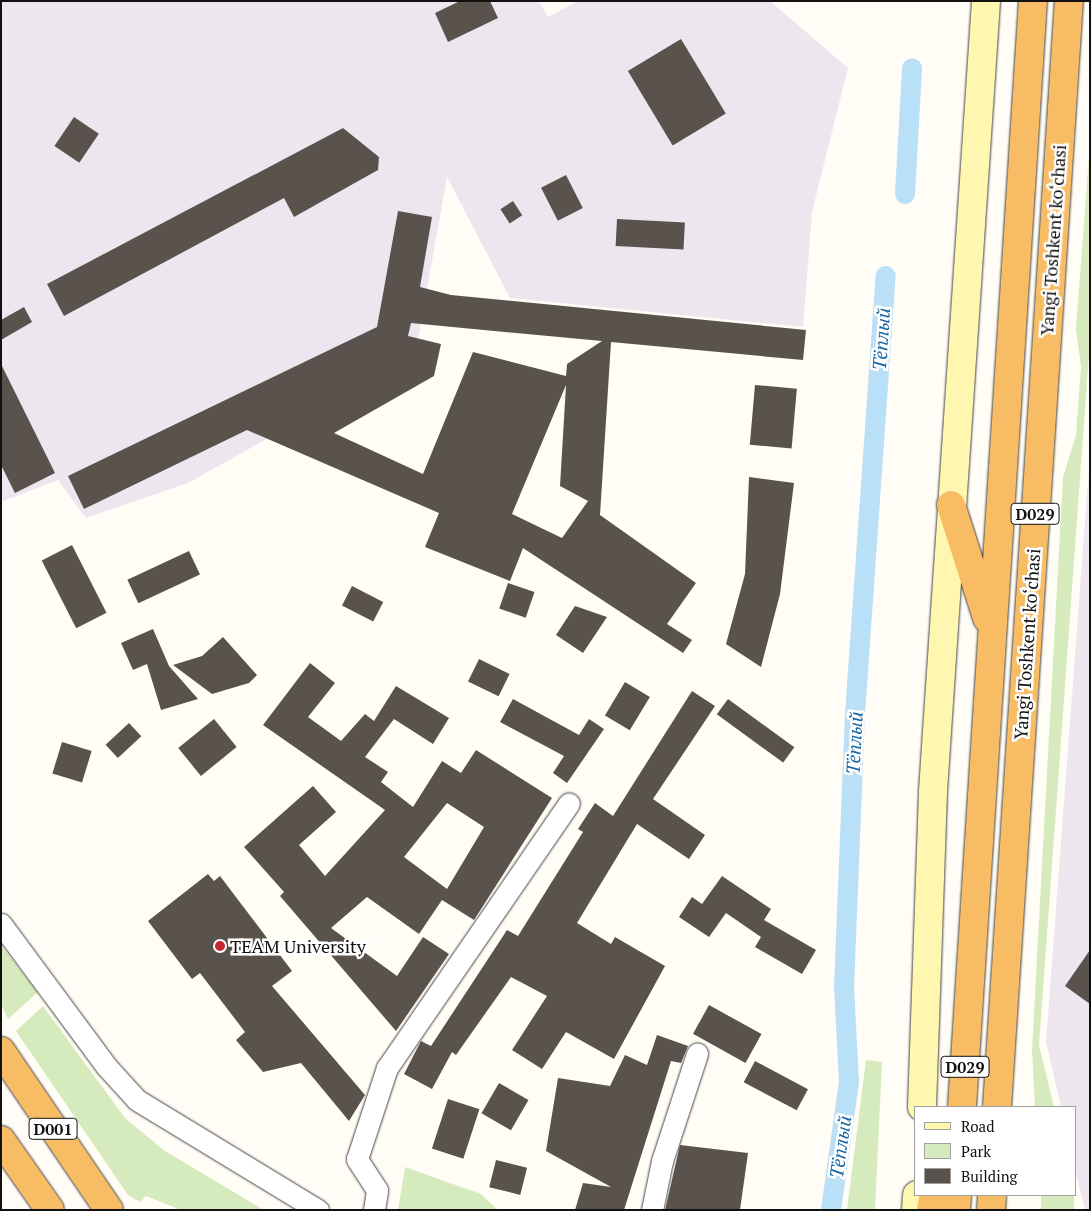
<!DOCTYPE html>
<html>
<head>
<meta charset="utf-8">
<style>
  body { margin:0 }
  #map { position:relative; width:1091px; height:1211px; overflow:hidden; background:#fffdf5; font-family:"PT Serif",serif }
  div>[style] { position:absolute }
  .industrial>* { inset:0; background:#eee6ef }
  .green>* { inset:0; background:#d5ebbd; transform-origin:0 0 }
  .canal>* { height:20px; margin:-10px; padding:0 10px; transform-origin:10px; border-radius:10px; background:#b9e0f7 }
  .building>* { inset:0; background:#5a524d; transform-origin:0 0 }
  .roads { filter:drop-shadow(0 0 1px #444) drop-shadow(0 0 1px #444) }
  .minor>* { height:21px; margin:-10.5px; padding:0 10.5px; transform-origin:10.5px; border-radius:10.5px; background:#fff }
  .secondary>* { height:28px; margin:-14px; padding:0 14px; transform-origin:14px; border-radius:14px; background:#fff6b0 }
  .trunk>* { height:28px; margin:-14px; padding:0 14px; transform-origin:14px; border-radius:14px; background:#f7bc64 }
  .dots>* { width:14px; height:14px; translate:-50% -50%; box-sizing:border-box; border:2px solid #fff; border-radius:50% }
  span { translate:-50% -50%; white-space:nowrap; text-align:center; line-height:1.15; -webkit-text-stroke:5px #fff; paint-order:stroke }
  .shield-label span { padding:1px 4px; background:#fff; border:1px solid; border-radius:4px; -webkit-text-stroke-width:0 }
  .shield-label { font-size:16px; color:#111; font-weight:700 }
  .street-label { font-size:18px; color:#111 }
  .poi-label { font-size:18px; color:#111 }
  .left { translate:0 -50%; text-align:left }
  .water-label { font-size:19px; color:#1768a6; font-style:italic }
  .frame { position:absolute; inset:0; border:2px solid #111; pointer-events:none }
  .legend { position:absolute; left:914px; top:1106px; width:162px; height:90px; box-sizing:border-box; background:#fff; border:1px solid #a0a0a0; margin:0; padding:6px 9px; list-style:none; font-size:15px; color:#111 }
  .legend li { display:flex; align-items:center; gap:10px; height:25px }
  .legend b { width:25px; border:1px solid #a0a0a0 }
</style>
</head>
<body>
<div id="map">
  <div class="industrial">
    <i style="clip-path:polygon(1px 1px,539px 1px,548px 17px,578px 1px,770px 1px,848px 68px,812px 212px,803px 327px,510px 298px,447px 177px,415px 356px,188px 483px,86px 518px,58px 480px,1px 502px)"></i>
    <i style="clip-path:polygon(1090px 455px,1090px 1210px,1085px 1210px,1075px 1170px,1075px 1107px,1061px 1107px,1046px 1042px)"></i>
  </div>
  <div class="green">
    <i style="clip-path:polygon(1089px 156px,1090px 340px,1039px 1045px,1054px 1107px,1035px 1107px,1032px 1050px,1063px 477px,1076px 435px,1081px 367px,1076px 329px)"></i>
    <i style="clip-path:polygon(1px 946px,38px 992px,8px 1019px,1px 1004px)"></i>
    <i style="clip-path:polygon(43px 1006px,125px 1118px,165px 1151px,264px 1210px,181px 1210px,146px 1196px,140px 1202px,128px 1195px,16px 1031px)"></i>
    <i style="clip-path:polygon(866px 1060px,882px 1062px,875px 1210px,847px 1210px)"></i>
    <i style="clip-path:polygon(405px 1167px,481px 1194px,498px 1210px,398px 1210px)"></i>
    <i style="left:1041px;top:1195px;width:33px;height:15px"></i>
  </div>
  <div class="canal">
    <i style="left:905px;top:194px;width:126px;rotate:-86.8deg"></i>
    <i style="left:831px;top:1210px;width:129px;rotate:-82deg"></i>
    <i style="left:849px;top:1082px;width:95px;rotate:-93deg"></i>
    <i style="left:844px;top:987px;width:273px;rotate:-87.7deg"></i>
    <i style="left:855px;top:714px;width:439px;rotate:-86deg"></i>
  </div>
  <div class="building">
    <i style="clip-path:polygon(460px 1px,490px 1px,498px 18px,448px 42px,435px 13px)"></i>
    <i style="left:681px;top:39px;width:87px;height:62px;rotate:59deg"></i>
    <i style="left:74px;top:117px;width:30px;height:35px;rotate:34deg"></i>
    <i style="clip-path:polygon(343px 128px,379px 157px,378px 170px,294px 217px,284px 198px,64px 316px,47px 284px)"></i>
    <i style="left:566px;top:175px;width:37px;height:28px;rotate:63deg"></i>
    <i style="left:513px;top:201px;width:17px;height:15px;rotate:57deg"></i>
    <i style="clip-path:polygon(evenodd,398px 211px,432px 217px,420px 287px,451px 295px,806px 330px,803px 360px,611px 342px,600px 515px,696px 583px,667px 624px,692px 640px,683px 653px,523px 548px,510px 581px,425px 547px,439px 513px,247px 430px,84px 509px,68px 476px,377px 327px,398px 211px,411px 323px,463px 328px,602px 341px,567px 364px,566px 376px,473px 352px,423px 474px,334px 433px,434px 376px,441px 344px,408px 336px,411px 323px,398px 211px,566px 385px,560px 486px,588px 501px,562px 538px,512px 514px,566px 385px)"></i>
    <i style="left:617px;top:219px;width:68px;height:27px;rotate:3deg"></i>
    <i style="clip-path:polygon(24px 307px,32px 322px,1px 340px,1px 320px)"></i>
    <i style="clip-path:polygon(1px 364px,55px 473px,15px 493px,1px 465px)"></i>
    <i style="left:755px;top:385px;width:42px;height:60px;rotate:5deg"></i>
    <i style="clip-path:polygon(749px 477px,794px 483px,780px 594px,761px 667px,726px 644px,745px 574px)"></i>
    <i style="left:72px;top:545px;width:76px;height:34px;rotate:63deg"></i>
    <i style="left:189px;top:551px;width:26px;height:68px;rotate:65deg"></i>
    <i style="left:508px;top:583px;width:28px;height:27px;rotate:19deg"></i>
    <i style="left:352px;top:586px;width:35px;height:22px;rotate:27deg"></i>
    <i style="clip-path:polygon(575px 606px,607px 617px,583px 653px,556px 635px)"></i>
    <i style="clip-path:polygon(153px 629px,169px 666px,198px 699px,161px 710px,147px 664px,133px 670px,121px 643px)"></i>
    <i style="clip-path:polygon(223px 637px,257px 675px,249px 683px,212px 694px,173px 665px,202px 656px)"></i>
    <i style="left:479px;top:659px;width:34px;height:25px;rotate:26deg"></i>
    <i style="clip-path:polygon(evenodd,310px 663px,335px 683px,308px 717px,341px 741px,365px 714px,374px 721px,396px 686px,449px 718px,433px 744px,394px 719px,365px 757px,388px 772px,381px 782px,413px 807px,442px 761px,461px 773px,476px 750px,552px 798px,474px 920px,442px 900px,419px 934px,367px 897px,331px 928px,397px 976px,423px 937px,449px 954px,396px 1031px,280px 896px,284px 892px,244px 847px,313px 786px,336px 812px,299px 845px,325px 876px,385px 810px,263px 725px,310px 663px,447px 803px,484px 827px,447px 889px,404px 857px,447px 803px)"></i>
    <i style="left:625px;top:682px;width:29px;height:39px;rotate:31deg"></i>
    <i style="clip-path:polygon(692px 691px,715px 706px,653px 799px,705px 835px,689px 859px,637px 824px,577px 923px,611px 944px,615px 937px,665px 966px,614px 1059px,566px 1032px,542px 1069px,512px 1050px,547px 996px,511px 977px,456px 1055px,452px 1052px,432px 1089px,404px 1074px,421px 1041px,431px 1046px,507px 930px,518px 936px,583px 832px,578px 829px,595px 803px,613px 816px)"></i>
    <i style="clip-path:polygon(513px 699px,579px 735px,589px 719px,604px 729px,567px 783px,553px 773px,564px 756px,500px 722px)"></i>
    <i style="left:728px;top:699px;width:82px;height:19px;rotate:36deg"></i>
    <i style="left:214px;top:719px;width:36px;height:46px;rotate:51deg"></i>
    <i style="left:129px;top:723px;width:18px;height:32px;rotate:47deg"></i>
    <i style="left:62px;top:742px;width:31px;height:33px;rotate:17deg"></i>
    <i style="clip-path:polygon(208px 874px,214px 881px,220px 876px,292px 971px,272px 986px,365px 1095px,349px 1121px,301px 1063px,263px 1072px,236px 1040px,245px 1032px,200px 973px,192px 979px,148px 921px)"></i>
    <i style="clip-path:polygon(722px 876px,771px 909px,764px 920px,816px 950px,802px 974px,755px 947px,761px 937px,726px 913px,709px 937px,679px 917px,692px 897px,702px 904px)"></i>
    <i style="clip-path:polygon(1090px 950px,1090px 1004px,1065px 986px)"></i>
    <i style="left:709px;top:1005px;width:60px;height:33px;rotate:29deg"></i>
    <i style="clip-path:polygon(657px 1035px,688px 1046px,681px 1063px,671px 1061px,624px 1210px,575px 1210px,583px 1183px,611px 1187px,546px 1151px,558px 1078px,610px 1086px,625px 1055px,647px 1065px)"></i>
    <i style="left:755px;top:1061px;width:60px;height:24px;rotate:28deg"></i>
    <i style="left:499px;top:1083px;width:34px;height:35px;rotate:30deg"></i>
    <i style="left:448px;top:1099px;width:33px;height:52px;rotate:18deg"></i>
    <i style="clip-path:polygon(680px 1145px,748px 1153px,740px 1210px,665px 1210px)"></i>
    <i style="left:496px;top:1160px;width:32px;height:28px;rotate:14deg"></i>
  </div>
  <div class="roads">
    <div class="minor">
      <i style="left:1px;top:924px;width:177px;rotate:53.5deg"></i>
      <i style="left:106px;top:1066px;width:46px;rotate:47.6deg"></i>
      <i style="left:137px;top:1100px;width:212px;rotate:31.3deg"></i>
      <i style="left:374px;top:1210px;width:20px;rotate:-81deg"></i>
      <i style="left:377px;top:1190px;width:37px;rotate:-123deg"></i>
      <i style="left:357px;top:1159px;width:96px;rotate:-71.8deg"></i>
      <i style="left:387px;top:1068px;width:321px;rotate:-55.5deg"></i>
      <i style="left:652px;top:1210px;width:50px;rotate:-78.5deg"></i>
      <i style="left:662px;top:1161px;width:113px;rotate:-71.9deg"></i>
    </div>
    <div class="secondary">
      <i style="left:922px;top:1107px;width:316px;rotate:-88deg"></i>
      <i style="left:933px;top:791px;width:792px;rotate:-86.16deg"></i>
      <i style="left:916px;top:1210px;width:15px;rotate:-86deg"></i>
    </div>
    <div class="trunk">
      <i style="left:951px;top:505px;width:119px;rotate:72.3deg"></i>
      <i style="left:1px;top:1051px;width:192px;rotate:55.8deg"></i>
      <i style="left:962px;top:1107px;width:1108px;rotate:-86.33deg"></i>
      <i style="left:997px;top:1107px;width:1108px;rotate:-86.28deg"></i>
      <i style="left:1px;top:1140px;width:85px;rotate:55deg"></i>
      <i style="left:931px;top:1210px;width:15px;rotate:-79deg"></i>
      <i style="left:956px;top:1210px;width:15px;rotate:-86deg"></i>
      <i style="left:991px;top:1210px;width:15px;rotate:-86deg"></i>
    </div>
  </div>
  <div class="dots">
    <i style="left:220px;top:946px;background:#c4262e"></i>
  </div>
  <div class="shield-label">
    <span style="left:1035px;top:514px">D029</span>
    <span style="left:965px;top:1067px">D029</span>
    <span style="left:53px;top:1129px">D001</span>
  </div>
  <div class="street-label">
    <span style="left:1053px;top:240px;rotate:-86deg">Yangi Toshkent ko‘chasi</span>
    <span style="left:1027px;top:644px;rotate:-86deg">Yangi Toshkent ko‘chasi</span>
  </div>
  <div class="poi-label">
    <span class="left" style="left:230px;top:946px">TEAM University</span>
  </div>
  <div class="water-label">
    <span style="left:881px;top:339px;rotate:-86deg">Тёплый</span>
    <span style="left:854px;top:743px;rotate:-87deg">Тёплый</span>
    <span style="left:840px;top:1147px;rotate:-82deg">Тёплый</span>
  </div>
  <div class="frame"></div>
  <ul class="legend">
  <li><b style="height:6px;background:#fff6b0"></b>Road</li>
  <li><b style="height:14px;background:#d5ebbd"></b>Park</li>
  <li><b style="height:14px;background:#5a524d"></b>Building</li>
  </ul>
</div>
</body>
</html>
